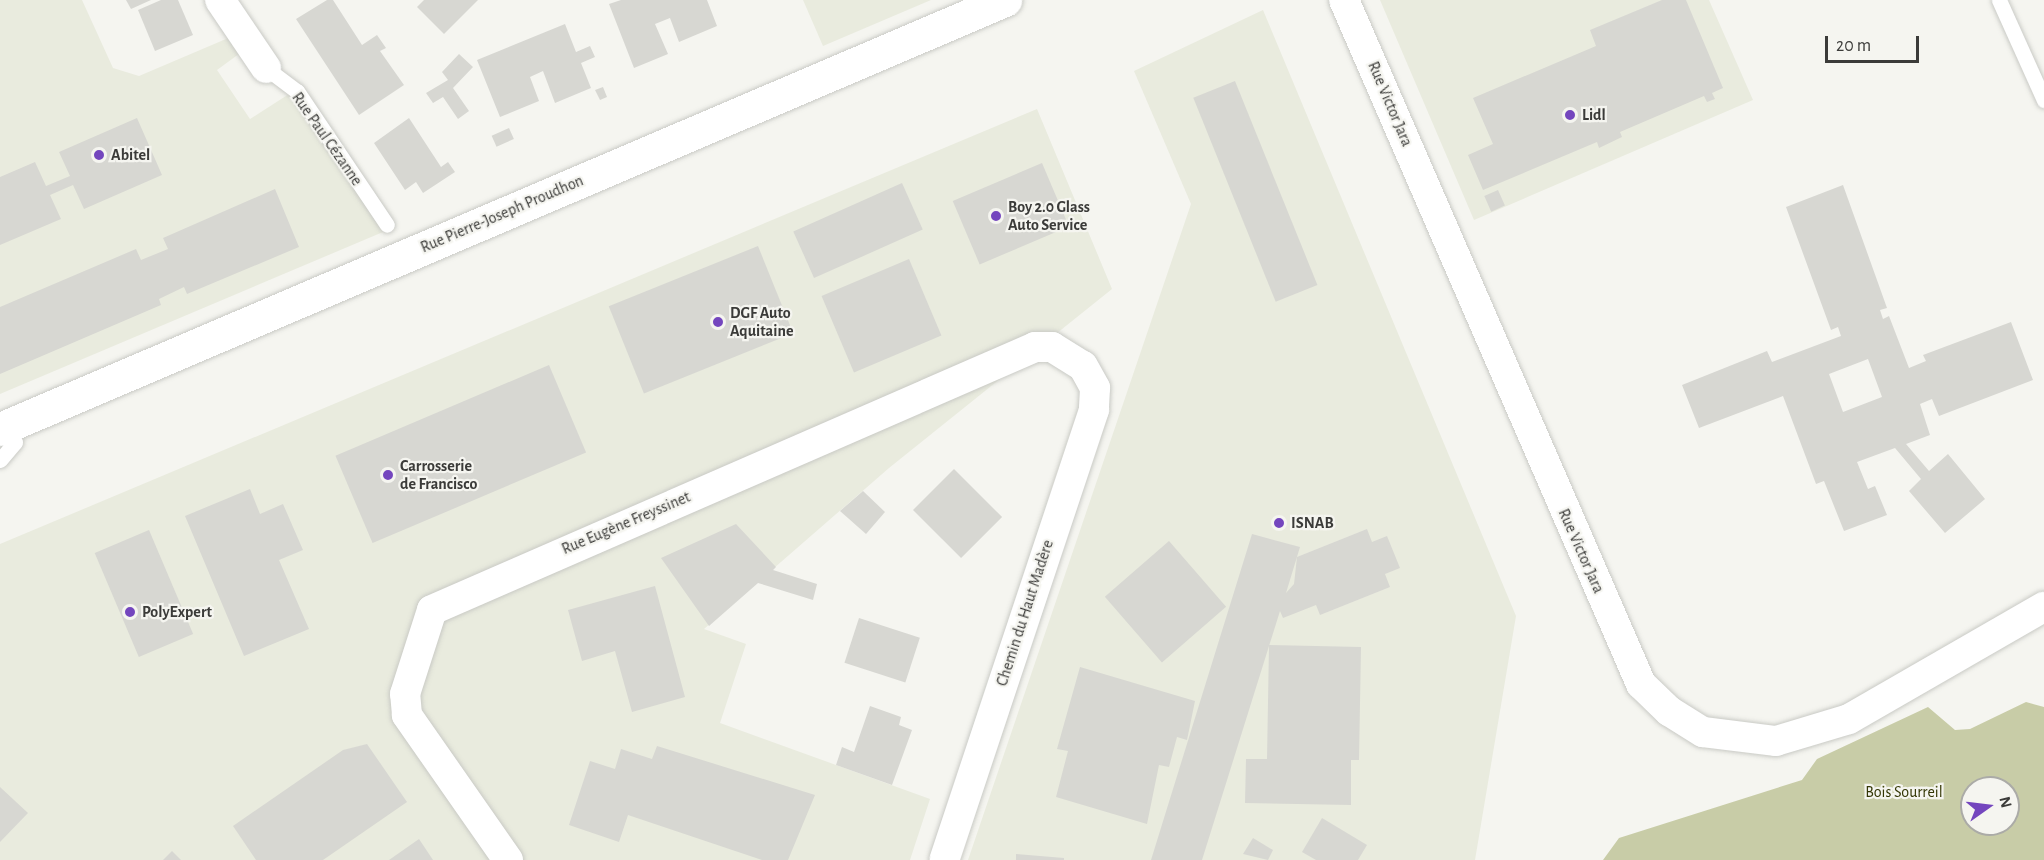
<!DOCTYPE html>
<html>
<head>
<meta charset="utf-8">
<style>
  body { margin:0 }
  #map { position:relative; width:2044px; height:860px; overflow:hidden; background:#f5f5f0; font-family:"Alegreya Sans",sans-serif }
  div>[style] { position:absolute }
  .built>* { inset:0; background:#e9ebde }
  .green>* { inset:0; background:#c8cca7 }
  .building>* { inset:0; background:#d7d7d2; transform-origin:0 0 }
  .roads { filter:drop-shadow(0 0 2px #c9cac5) drop-shadow(0 0 2px #c9cac5) }
  .service>* { height:15px; margin:-7.5px; padding:0 7.5px; transform-origin:7.5px; border-radius:7.5px; background:#fff }
  .minor>* { height:30px; margin:-15px; padding:0 15px; transform-origin:15px; border-radius:15px; background:#fff }
  .tertiary>* { height:33px; margin:-16.5px; padding:0 16.5px; transform-origin:16.5px; border-radius:16.5px; background:#fff }
  .dots>* { width:16px; height:16px; translate:-50% -50%; box-sizing:border-box; border:3px solid #f5f5f0; border-radius:50% }
  span { translate:-50% -50%; white-space:nowrap; text-align:center; line-height:1.15; -webkit-text-stroke:4.5px #f5f5f0; paint-order:stroke }
  .street-label { font-size:16px; color:#3b3b39 }
  .poi-label { font-size:16px; color:#3b3b39; font-weight:700 }
  .left { translate:0 -50%; text-align:left }
  .park-label { font-size:16px; color:#333604 }
  .north { position:absolute; left:1960px; top:776px; width:60px; height:60px; box-sizing:border-box; background:#f5f5f0; border:2px solid #ababa7; border-radius:50%; rotate:76deg; font-size:16px; font-weight:700; line-height:24px; text-align:center; color:#3b3b39 }
  .north::after { content:''; display:block; margin:auto; width:21px; height:27px; background:#7446be; clip-path:polygon(50% 0,100% 100%,50% 72%,0 100%) }
  .scale { position:absolute; left:1825px; top:36px; width:94px; height:27px; box-sizing:border-box; border:3px solid #3b3b39; border-top:0; padding-left:8px; font-size:18px; line-height:21px; white-space:nowrap; color:#3b3b39; -webkit-text-stroke:4px #f5f5f0; paint-order:stroke }
</style>
</head>
<body>
<div id="map">
  <div class="built">
    <i style="clip-path:polygon(0 0,82px 0,113px 68px,139px 76px,233px 36px,243px 51px,217px 70px,250px 119px,289px 94px,383px 232px,0 394px)"></i>
    <i style="clip-path:polygon(803px 0,931px 0,823px 46px)"></i>
    <i style="clip-path:polygon(1380px 0,1709px 0,1753px 100px,1474px 220px)"></i>
    <i style="clip-path:polygon(1263px 10px,1516px 616px,1475px 860px,968px 860px,1191px 204px,1134px 71px)"></i>
    <i style="clip-path:polygon(1037px 109px,1112px 289px,889px 468px,704px 629px,746px 644px,720px 723px,930px 799px,910px 860px,0 860px,0 544px)"></i>
  </div>
  <div class="green">
    <i style="clip-path:polygon(evenodd,2026px 702px,2044px 707px,2044px 860px,1603px 860px,1619px 838px,1802px 780px,1817px 759px,1928px 707px,1955px 730px,1970px 729px,2026px 702px,1972px 788px,2008px 788px,2008px 824px,1972px 824px,1972px 788px)"></i>
  </div>
  <div class="building">
    <i style="clip-path:polygon(126px 0,151px 0,131px 9px)"></i>
    <i style="clip-path:polygon(161px 0,178px 0,193px 35px,155px 51px,138px 10px)"></i>
    <i style="clip-path:polygon(327px 0,333px 0,362px 45px,377px 35px,386px 48px,380px 51px,404px 85px,359px 115px,296px 19px)"></i>
    <i style="clip-path:polygon(424px 0,478px 0,444px 34px,417px 7px)"></i>
    <i style="clip-path:polygon(621px 0,707px 0,717px 26px,679px 42px,670px 18px,655px 24px,668px 54px,634px 68px,609px 4px)"></i>
    <i style="clip-path:polygon(1662px 0,1686px 0,1723px 88px,1712px 93px,1715px 99px,1707px 102px,1704px 96px,1620px 132px,1622px 137px,1599px 148px,1597px 142px,1483px 190px,1468px 155px,1493px 144px,1473px 98px,1596px 46px,1590px 30px)"></i>
    <i style="clip-path:polygon(565px 24px,576px 52px,590px 46px,595px 57px,581px 63px,591px 88px,555px 103px,543px 71px,530px 77px,539px 101px,500px 117px,477px 60px)"></i>
    <i style="clip-path:polygon(459px 54px,473px 67px,453px 88px,469px 111px,458px 119px,443px 97px,433px 103px,426px 93px,448px 80px,442px 72px)"></i>
    <i style="left:1235px;top:81px;width:220px;height:45px;rotate:68deg"></i>
    <i style="clip-path:polygon(603px 87px,607px 97px,600px 100px,595px 90px)"></i>
    <i style="clip-path:polygon(137px 118px,162px 175px,84px 209px,73px 185px,50px 195px,61px 219px,0 245px,0 177px,35px 162px,46px 186px,70px 176px,59px 152px)"></i>
    <i style="clip-path:polygon(409px 118px,441px 167px,448px 162px,455px 172px,423px 193px,416px 182px,405px 190px,374px 143px)"></i>
    <i style="left:509px;top:128px;width:12px;height:19px;rotate:66deg"></i>
    <i style="left:1042px;top:163px;width:69px;height:97px;rotate:67deg"></i>
    <i style="left:902px;top:183px;width:51px;height:119px;rotate:66deg"></i>
    <i style="clip-path:polygon(evenodd,1843px 185px,1887px 308px,1880px 310px,1883px 319px,1889px 316px,1909px 368px,1926px 361px,1923px 355px,2011px 322px,2033px 380px,1939px 416px,1932px 399px,1920px 404px,1930px 435px,1906px 444px,1929px 471px,1948px 454px,1985px 499px,1945px 533px,1909px 491px,1921px 479px,1895px 448px,1857px 462px,1868px 489px,1875px 486px,1887px 515px,1844px 531px,1824px 481px,1816px 484px,1783px 396px,1699px 428px,1682px 385px,1767px 351px,1772px 362px,1841px 336px,1838px 327px,1831px 330px,1786px 207px,1843px 185px,1868px 359px,1882px 397px,1843px 412px,1829px 374px,1868px 359px)"></i>
    <i style="clip-path:polygon(275px 189px,299px 247px,187px 294px,184px 287px,159px 299px,161px 305px,0 374px,0 307px,136px 249px,141px 260px,168px 249px,163px 238px)"></i>
    <i style="left:1498px;top:190px;width:17px;height:15px;rotate:66deg"></i>
    <i style="left:758px;top:246px;width:94px;height:161px;rotate:68deg"></i>
    <i style="left:909px;top:259px;width:83px;height:95px;rotate:67deg"></i>
    <i style="left:549px;top:365px;width:95px;height:232px;rotate:67deg"></i>
    <i style="left:954px;top:469px;width:68px;height:58px;rotate:45deg"></i>
    <i style="clip-path:polygon(250px 489px,260px 514px,283px 504px,303px 550px,279px 560px,309px 629px,244px 656px,185px 516px)"></i>
    <i style="clip-path:polygon(863px 491px,885px 512px,866px 534px,840px 511px)"></i>
    <i style="clip-path:polygon(736px 524px,776px 567px,773px 570px,817px 584px,813px 600px,758px 583px,709px 626px,661px 558px)"></i>
    <i style="clip-path:polygon(1367px 529px,1372px 542px,1387px 536px,1400px 568px,1385px 574px,1390px 587px,1320px 615px,1316px 605px,1283px 618px,1280px 611px,1202px 860px,1151px 860px,1252px 534px,1300px 547px,1286px 593px,1294px 584px,1297px 557px)"></i>
    <i style="left:149px;top:530px;width:113px;height:59px;rotate:67deg"></i>
    <i style="left:1169px;top:541px;width:87px;height:85px;rotate:49deg"></i>
    <i style="clip-path:polygon(655px 586px,685px 697px,632px 712px,615px 651px,582px 661px,568px 610px)"></i>
    <i style="left:859px;top:618px;width:64px;height:47px;rotate:18deg"></i>
    <i style="clip-path:polygon(1269px 645px,1361px 647px,1359px 760px,1351px 760px,1351px 805px,1245px 803px,1246px 759px,1267px 759px)"></i>
    <i style="clip-path:polygon(1080px 667px,1195px 701px,1187px 740px,1177px 737px,1169px 767px,1159px 765px,1147px 824px,1056px 797px,1068px 751px,1057px 749px)"></i>
    <i style="clip-path:polygon(870px 706px,901px 717px,899px 725px,912px 730px,892px 785px,836px 765px,842px 747px,854px 752px)"></i>
    <i style="clip-path:polygon(367px 744px,407px 802px,323px 860px,256px 860px,233px 826px,343px 750px)"></i>
    <i style="clip-path:polygon(657px 746px,815px 795px,788px 860px,762px 860px,628px 815px,619px 842px,569px 825px,590px 761px,615px 769px,621px 749px,652px 759px)"></i>
    <i style="clip-path:polygon(0 787px,28px 813px,0 842px)"></i>
    <i style="clip-path:polygon(1322px 818px,1367px 845px,1358px 860px,1316px 860px,1302px 852px)"></i>
    <i style="clip-path:polygon(1253px 838px,1273px 850px,1268px 860px,1243px 854px)"></i>
    <i style="clip-path:polygon(419px 839px,433px 860px,389px 860px)"></i>
    <i style="clip-path:polygon(172px 851px,181px 860px,163px 860px)"></i>
    <i style="clip-path:polygon(1016px 854px,1064px 858px,1064px 860px,1016px 860px)"></i>
  </div>
  <div class="roads">
    <div class="service">
      <i style="left:1999px;top:0;width:110px;rotate:65.8deg"></i>
      <i style="left:266px;top:68px;width:39px;rotate:37deg"></i>
      <i style="left:297px;top:91px;width:161px;rotate:56.1deg"></i>
      <i style="left:0;top:460px;width:23px;rotate:-50deg"></i>
      <i style="left:15px;top:442px;width:17px;rotate:-114deg"></i>
    </div>
    <div class="minor">
      <i style="left:220px;top:0;width:82px;rotate:55.9deg"></i>
      <i style="left:1344px;top:0;width:746px;rotate:66.53deg"></i>
      <i style="left:1641px;top:684px;width:39px;rotate:44deg"></i>
      <i style="left:1669px;top:711px;width:40px;rotate:32deg"></i>
      <i style="left:1703px;top:732px;width:74px;rotate:7deg"></i>
      <i style="left:1776px;top:741px;width:76px;rotate:-16.8deg"></i>
      <i style="left:1849px;top:719px;width:225px;rotate:-29.9deg"></i>
      <i style="left:508px;top:860px;width:177px;rotate:-124.9deg"></i>
      <i style="left:407px;top:715px;width:21px;rotate:-95deg"></i>
      <i style="left:405px;top:694px;width:88px;rotate:-72.2deg"></i>
      <i style="left:432px;top:610px;width:658px;rotate:-23.56deg"></i>
      <i style="left:1035px;top:347px;width:17px"></i>
      <i style="left:1052px;top:347px;width:36px;rotate:32deg"></i>
      <i style="left:1083px;top:366px;width:25px;rotate:61deg"></i>
      <i style="left:1095px;top:388px;width:22px;rotate:93deg"></i>
      <i style="left:1094px;top:410px;width:474px;rotate:108.4deg"></i>
    </div>
    <div class="tertiary">
      <i style="left:0;top:429px;width:1093px;rotate:-23.12deg"></i>
    </div>
  </div>
  <div class="dots">
    <i style="left:1570px;top:115px;background:#7446be"></i>
    <i style="left:99px;top:155px;background:#7446be"></i>
    <i style="left:996px;top:216px;background:#7446be"></i>
    <i style="left:718px;top:322px;background:#7446be"></i>
    <i style="left:388px;top:475px;background:#7446be"></i>
    <i style="left:1279px;top:523px;background:#7446be"></i>
    <i style="left:130px;top:612px;background:#7446be"></i>
  </div>
  <div class="street-label">
    <span style="left:1390px;top:104px;rotate:67deg">Rue Victor Jara</span>
    <span style="left:327px;top:139px;rotate:55deg">Rue Paul Cézanne</span>
    <span style="left:502px;top:214px;rotate:-23deg">Rue Pierre-Joseph Proudhon</span>
    <span style="left:626px;top:523px;rotate:-23deg">Rue Eugène Freyssinet</span>
    <span style="left:1581px;top:551px;rotate:66deg">Rue Victor Jara</span>
    <span style="left:1025px;top:613px;rotate:-72deg">Chemin du Haut Madère</span>
  </div>
  <div class="poi-label">
    <span class="left" style="left:1582px;top:115px">Lidl</span>
    <span class="left" style="left:111px;top:155px">Abitel</span>
    <span class="left" style="left:1008px;top:216px">Boy 2.0 Glass<br>Auto Service</span>
    <span class="left" style="left:730px;top:322px">DGF Auto<br>Aquitaine</span>
    <span class="left" style="left:400px;top:475px">Carrosserie<br>de Francisco</span>
    <span class="left" style="left:1291px;top:523px">ISNAB</span>
    <span class="left" style="left:142px;top:612px">PolyExpert</span>
  </div>
  <div class="park-label">
    <span style="left:1904px;top:792px">Bois Sourreil</span>
  </div>
  <div class="north">N</div>
  <div class="scale">20 m</div>
</div>
</body>
</html>
